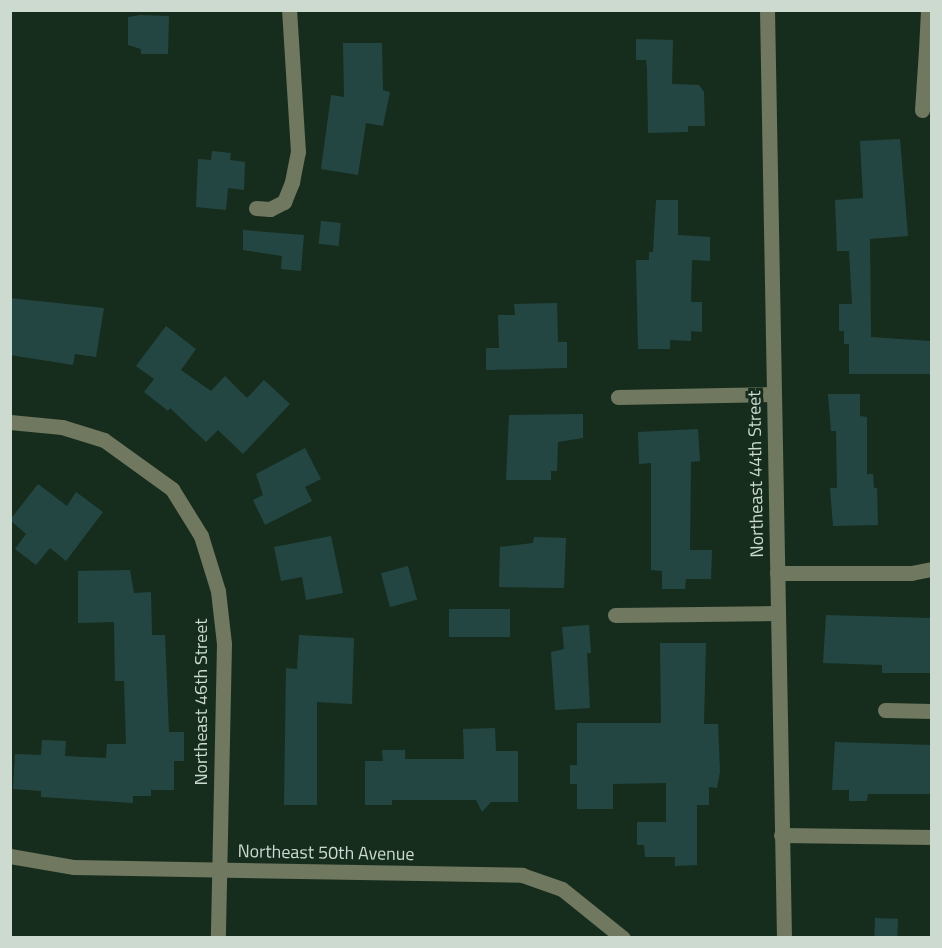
<!DOCTYPE html>
<html>
<head>
<meta charset="utf-8">
<style>
  body { margin:0 }
  #map { position:relative; width:942px; height:948px; overflow:hidden; background:#162d1e; font-family:"Titillium Web",sans-serif }
  div>[style] { position:absolute }
  .building>* { inset:0; background:#244643; transform-origin:0 0 }
  .minor>* { height:15px; margin:-7.5px; padding:0 7.5px; transform-origin:7.5px; border-radius:7.5px; background:#70785f }
  span { translate:-50% -50%; white-space:nowrap; text-align:center; line-height:1.15; -webkit-text-stroke:6px #162d1e; paint-order:stroke }
  .street-label { font-size:18px; color:#ccdad0 }
  .frame { position:absolute; inset:0; border:12px solid #ccdad0; pointer-events:none }
</style>
</head>
<body>
<div id="map">
  <div class="building">
    <i style="clip-path:polygon(140px 15px,169px 16px,168px 54px,141px 54px,141px 49px,128px 45px,128px 17px)"></i>
    <i style="clip-path:polygon(636px 39px,673px 40px,672px 84px,699px 85px,704px 92px,705px 126px,688px 126px,688px 132px,648px 133px,647px 69px,646px 60px,636px 60px)"></i>
    <i style="clip-path:polygon(343px 43px,382px 43px,383px 90px,390px 92px,383px 126px,366px 123px,358px 175px,321px 169px,331px 95px,344px 97px)"></i>
    <i style="clip-path:polygon(900px 139px,908px 236px,870px 239px,871px 337px,930px 341px,931px 374px,849px 374px,849px 344px,844px 344px,844px 331px,839px 331px,839px 304px,852px 304px,849px 251px,837px 251px,835px 200px,863px 198px,860px 141px)"></i>
    <i style="clip-path:polygon(212px 151px,231px 153px,230px 160px,245px 162px,244px 190px,228px 188px,226px 210px,196px 207px,198px 159px,211px 160px)"></i>
    <i style="clip-path:polygon(656px 200px,678px 200px,678px 235px,710px 237px,710px 261px,692px 260px,691px 302px,702px 302px,702px 332px,691px 331px,691px 341px,670px 340px,670px 349px,638px 349px,636px 260px,649px 260px,649px 252px,653px 252px)"></i>
    <i style="left:321px;top:221px;width:20px;height:23px;rotate:6deg"></i>
    <i style="clip-path:polygon(243px 230px,304px 235px,301px 271px,281px 269px,282px 256px,243px 250px)"></i>
    <i style="clip-path:polygon(10px 298px,104px 308px,96px 357px,75px 354px,73px 365px,10px 355px)"></i>
    <i style="clip-path:polygon(557px 303px,558px 342px,567px 342px,567px 368px,486px 370px,486px 348px,499px 348px,498px 315px,515px 315px,514px 304px)"></i>
    <i style="clip-path:polygon(166px 326px,196px 349px,181px 370px,211px 391px,225px 376px,247px 398px,264px 380px,290px 404px,243px 454px,218px 430px,206px 442px,170px 408px,168px 411px,144px 392px,154px 379px,136px 366px)"></i>
    <i style="clip-path:polygon(828px 394px,860px 394px,860px 416px,867px 417px,867px 474px,873px 474px,874px 488px,877px 488px,878px 525px,833px 526px,830px 488px,837px 488px,836px 431px,831px 431px)"></i>
    <i style="clip-path:polygon(583px 414px,583px 438px,558px 442px,557px 471px,551px 471px,551px 480px,506px 480px,509px 415px)"></i>
    <i style="clip-path:polygon(698px 429px,700px 461px,691px 462px,690px 550px,712px 550px,711px 579px,686px 579px,685px 589px,662px 589px,662px 571px,651px 570px,651px 463px,639px 464px,638px 432px)"></i>
    <i style="clip-path:polygon(305px 448px,321px 479px,305px 487px,312px 501px,265px 525px,253px 500px,263px 495px,256px 474px)"></i>
    <i style="clip-path:polygon(38px 484px,67px 506px,76px 492px,103px 512px,66px 561px,50px 548px,36px 565px,15px 549px,26px 534px,10px 520px)"></i>
    <i style="clip-path:polygon(331px 536px,343px 593px,306px 600px,302px 577px,281px 581px,274px 547px)"></i>
    <i style="clip-path:polygon(534px 537px,566px 538px,564px 588px,499px 587px,500px 547px,533px 543px)"></i>
    <i style="left:408px;top:566px;width:35px;height:28px;rotate:75deg"></i>
    <i style="clip-path:polygon(130px 570px,134px 593px,151px 592px,152px 635px,165px 635px,169px 732px,184px 732px,184px 761px,174px 761px,174px 790px,151px 790px,151px 796px,133px 796px,133px 803px,41px 797px,41px 791px,13px 789px,15px 754px,41px 755px,42px 740px,66px 741px,65px 756px,106px 758px,107px 744px,126px 744px,124px 681px,115px 681px,114px 622px,78px 623px,78px 571px)"></i>
    <i style="left:510px;top:609px;width:28px;height:61px;rotate:90deg"></i>
    <i style="clip-path:polygon(826px 615px,930px 618px,931px 673px,882px 673px,882px 665px,823px 663px)"></i>
    <i style="clip-path:polygon(589px 625px,591px 653px,587px 653px,590px 708px,555px 710px,551px 652px,564px 649px,562px 627px)"></i>
    <i style="clip-path:polygon(299px 635px,354px 638px,352px 704px,317px 702px,317px 805px,284px 805px,286px 668px,297px 669px)"></i>
    <i style="clip-path:polygon(660px 643px,706px 643px,704px 724px,718px 724px,720px 772px,717px 788px,709px 787px,709px 805px,697px 805px,697px 865px,675px 866px,675px 857px,645px 857px,644px 845px,637px 845px,637px 822px,666px 822px,666px 783px,613px 784px,613px 809px,577px 809px,577px 784px,570px 784px,570px 765px,577px 765px,577px 723px,661px 723px)"></i>
    <i style="clip-path:polygon(495px 728px,496px 751px,518px 751px,518px 802px,491px 802px,482px 812px,476px 800px,392px 800px,392px 805px,365px 805px,365px 761px,383px 761px,382px 750px,405px 750px,405px 759px,464px 759px,463px 729px)"></i>
    <i style="clip-path:polygon(835px 742px,932px 745px,932px 794px,868px 794px,867px 801px,849px 801px,849px 790px,832px 790px)"></i>
    <i style="left:875px;top:918px;width:23px;height:20px;rotate:2deg"></i>
  </div>
  <div class="minor">
    <i style="left:767px;top:10px;width:928px;rotate:88.95deg"></i>
    <i style="left:926px;top:50px;width:40px;rotate:-87.1deg"></i>
    <i style="left:922px;top:110px;width:60px;rotate:-86.2deg"></i>
    <i style="left:926px;top:50px;width:6px"></i>
    <i style="left:256px;top:208px;width:14px;rotate:4deg"></i>
    <i style="left:270px;top:209px;width:16px;rotate:-27deg"></i>
    <i style="left:284px;top:202px;width:22px;rotate:-68deg"></i>
    <i style="left:292px;top:182px;width:31px;rotate:-79deg"></i>
    <i style="left:298px;top:152px;width:142px;rotate:-93.6deg"></i>
    <i style="left:618px;top:397px;width:156px;rotate:-1.1deg"></i>
    <i style="left:10px;top:422px;width:52px;rotate:5.5deg"></i>
    <i style="left:62px;top:427px;width:44px;rotate:17.2deg"></i>
    <i style="left:104px;top:440px;width:84px;rotate:35.8deg"></i>
    <i style="left:172px;top:489px;width:55px;rotate:58.3deg"></i>
    <i style="left:201px;top:536px;width:58px;rotate:72.8deg"></i>
    <i style="left:218px;top:591px;width:53px;rotate:83.5deg"></i>
    <i style="left:224px;top:644px;width:294px;rotate:91.2deg"></i>
    <i style="left:777px;top:573px;width:134px"></i>
    <i style="left:911px;top:573px;width:21px;rotate:-11deg"></i>
    <i style="left:615px;top:615px;width:162px;rotate:-0.7deg"></i>
    <i style="left:885px;top:710px;width:47px;rotate:1.2deg"></i>
    <i style="left:781px;top:835px;width:151px;rotate:0.8deg"></i>
    <i style="left:10px;top:856px;width:65px;rotate:9.8deg"></i>
    <i style="left:74px;top:867px;width:448px;rotate:1deg"></i>
    <i style="left:522px;top:875px;width:42px;rotate:19.3deg"></i>
    <i style="left:562px;top:889px;width:78px;rotate:38.8deg"></i>
  </div>
  <div class="street-label">
    <span style="left:756px;top:474px;rotate:-91deg">Northeast 44th Street</span>
    <span style="left:201px;top:702px;rotate:-90deg">Northeast 46th Street</span>
    <span style="left:326px;top:853px;rotate:1deg">Northeast 50th Avenue</span>
  </div>
  <div class="frame"></div>
</div>
</body>
</html>
